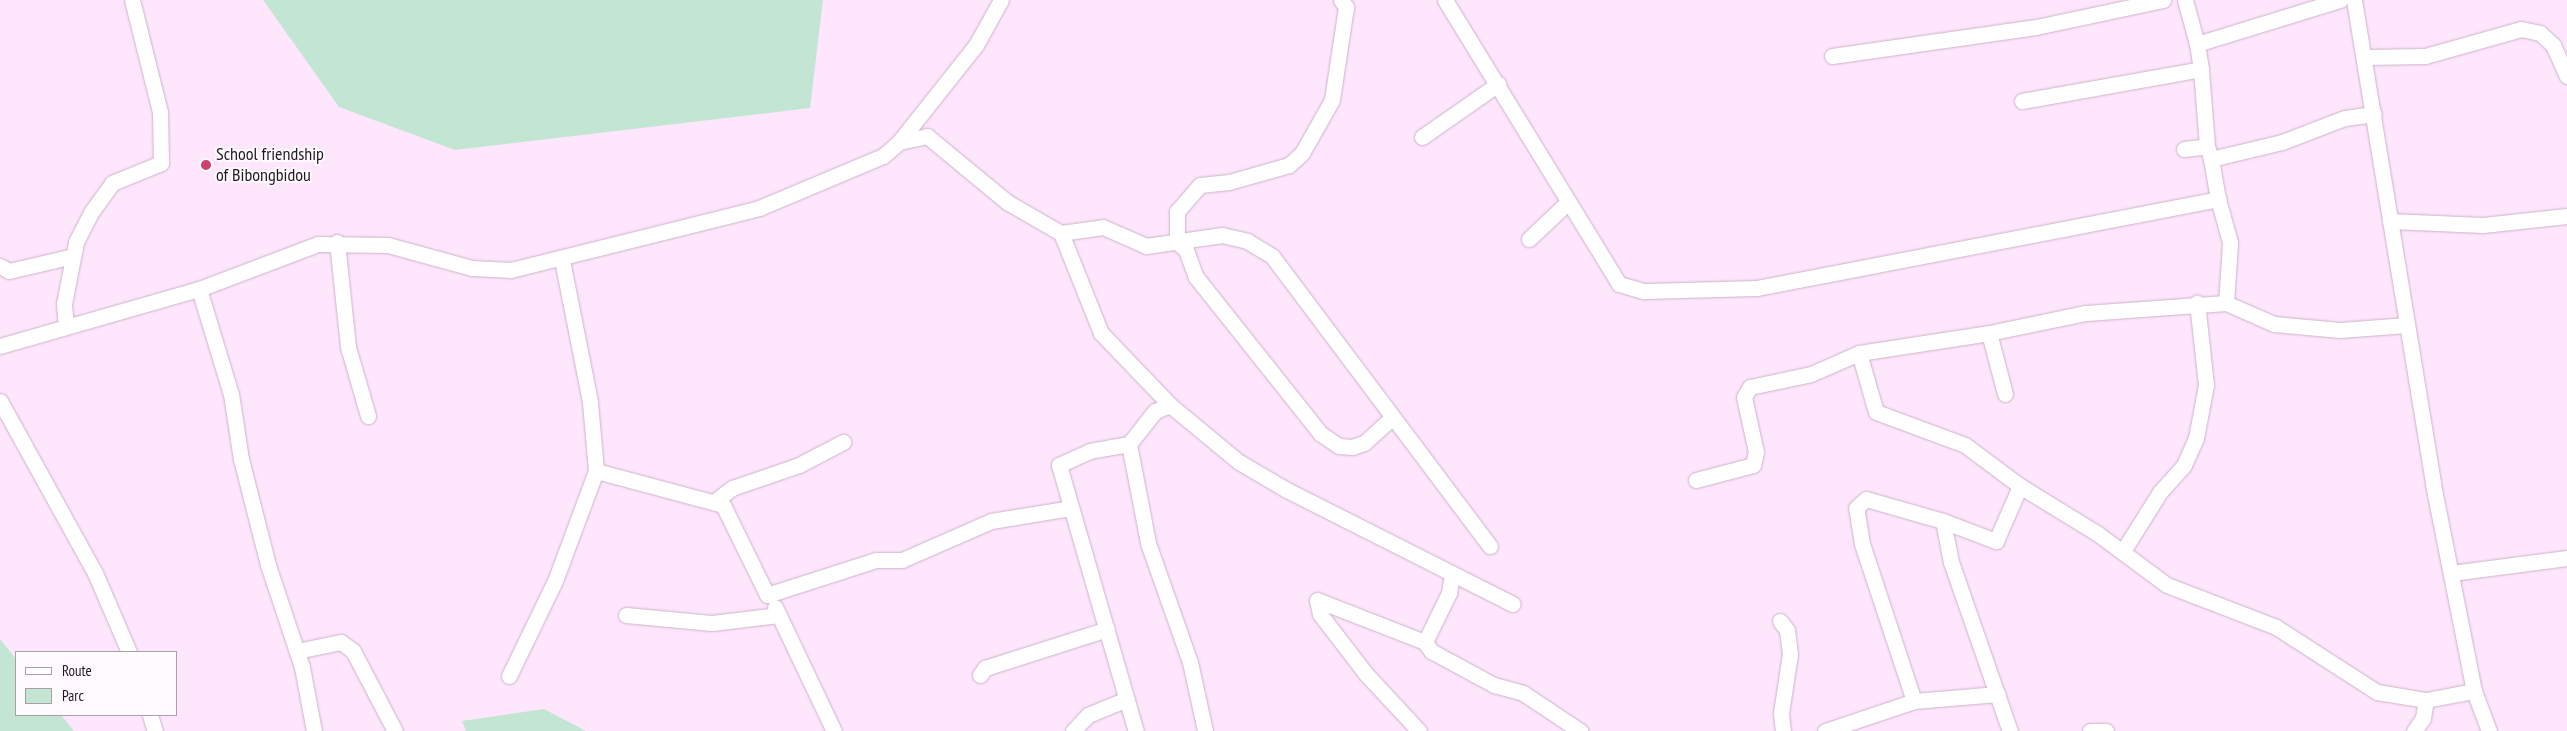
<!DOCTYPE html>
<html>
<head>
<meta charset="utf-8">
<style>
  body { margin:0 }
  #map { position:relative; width:2567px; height:731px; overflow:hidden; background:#fee6fc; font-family:"PT Sans Narrow",sans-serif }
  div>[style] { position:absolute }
  .green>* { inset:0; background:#c2e6d3 }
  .roads { filter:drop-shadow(0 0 1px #cbb3c9) drop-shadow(0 0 1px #cbb3c9) }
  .minor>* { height:15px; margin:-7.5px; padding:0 7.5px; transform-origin:7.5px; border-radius:7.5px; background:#fff }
  .dots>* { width:14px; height:14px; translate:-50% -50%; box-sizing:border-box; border:2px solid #fffafe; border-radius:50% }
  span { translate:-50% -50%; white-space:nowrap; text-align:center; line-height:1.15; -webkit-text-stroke:4px #fffafe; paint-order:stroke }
  .poi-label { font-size:18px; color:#221921 }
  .left { translate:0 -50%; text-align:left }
  .legend { position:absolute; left:15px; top:651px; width:162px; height:65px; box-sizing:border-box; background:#fffafe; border:1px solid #a7a0a6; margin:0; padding:6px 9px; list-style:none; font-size:15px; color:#221921 }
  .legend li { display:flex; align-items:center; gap:10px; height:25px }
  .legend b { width:25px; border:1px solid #a7a0a6 }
</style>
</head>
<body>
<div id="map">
  <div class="green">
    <i style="clip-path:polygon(263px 0,823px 0,810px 108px,455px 150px,339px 107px)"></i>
    <i style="clip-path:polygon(0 639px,16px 659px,16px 715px,61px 715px,74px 731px,0 731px)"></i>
    <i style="clip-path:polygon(544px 709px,586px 731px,466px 731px,462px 721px)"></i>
  </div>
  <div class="roads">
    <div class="minor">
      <i style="left:1341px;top:0;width:9px;rotate:54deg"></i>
      <i style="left:1346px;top:7px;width:94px;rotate:98.6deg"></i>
      <i style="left:1332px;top:100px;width:61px;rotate:119.5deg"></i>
      <i style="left:1302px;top:153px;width:18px;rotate:137deg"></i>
      <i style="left:1289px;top:165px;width:62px;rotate:164.2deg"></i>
      <i style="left:1229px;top:182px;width:29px;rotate:174deg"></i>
      <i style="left:1200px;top:185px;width:35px;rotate:131deg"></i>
      <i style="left:1177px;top:211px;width:31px;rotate:90deg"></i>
      <i style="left:1177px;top:242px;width:12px;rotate:42deg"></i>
      <i style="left:1186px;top:250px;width:29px;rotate:70deg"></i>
      <i style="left:1196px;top:277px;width:201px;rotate:51.5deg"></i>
      <i style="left:1321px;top:434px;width:22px;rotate:34deg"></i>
      <i style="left:1339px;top:446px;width:13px;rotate:4deg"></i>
      <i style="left:1352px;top:447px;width:13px;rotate:-18deg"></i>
      <i style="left:1364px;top:443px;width:36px;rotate:-42deg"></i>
      <i style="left:1445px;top:0;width:333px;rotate:58.5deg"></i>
      <i style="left:1619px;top:284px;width:26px;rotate:16deg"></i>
      <i style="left:1644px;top:291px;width:113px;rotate:-1.5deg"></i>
      <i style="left:1757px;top:288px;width:470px;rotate:-10.9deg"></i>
      <i style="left:2218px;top:199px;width:41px;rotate:-99.9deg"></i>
      <i style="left:2185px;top:0;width:46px;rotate:74.7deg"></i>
      <i style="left:2354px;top:0;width:490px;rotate:80.7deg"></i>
      <i style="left:2433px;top:484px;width:211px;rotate:78.8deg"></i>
      <i style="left:2474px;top:691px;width:43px;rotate:69.4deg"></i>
      <i style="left:1832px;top:56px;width:206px;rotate:-8.1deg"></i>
      <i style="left:2036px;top:27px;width:130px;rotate:-12deg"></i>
      <i style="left:2366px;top:57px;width:59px;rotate:-1deg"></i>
      <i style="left:2425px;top:56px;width:100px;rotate:-15.7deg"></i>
      <i style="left:2521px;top:29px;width:19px;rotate:12deg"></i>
      <i style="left:2540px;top:33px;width:18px;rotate:43deg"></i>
      <i style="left:2553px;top:45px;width:34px;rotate:66deg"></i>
      <i style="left:2022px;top:101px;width:182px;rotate:-10.1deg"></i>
      <i style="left:2201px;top:69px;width:25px;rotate:-99deg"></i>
      <i style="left:2197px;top:44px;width:150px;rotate:-17.1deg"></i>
      <i style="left:1422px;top:137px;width:93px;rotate:-34.9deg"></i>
      <i style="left:899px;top:142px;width:29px;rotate:-12deg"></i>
      <i style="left:927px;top:136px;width:104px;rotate:39.5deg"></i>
      <i style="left:1007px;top:202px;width:62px;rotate:29.9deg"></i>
      <i style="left:1061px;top:233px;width:42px;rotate:-8.1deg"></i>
      <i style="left:1103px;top:227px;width:47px;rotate:23.8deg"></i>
      <i style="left:1146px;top:246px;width:77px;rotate:-8.2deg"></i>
      <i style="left:1222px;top:235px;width:26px;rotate:13deg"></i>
      <i style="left:1247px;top:241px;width:29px;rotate:31deg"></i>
      <i style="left:1272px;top:256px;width:363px;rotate:53.1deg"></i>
      <i style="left:2207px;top:146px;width:14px;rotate:73deg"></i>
      <i style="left:2211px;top:159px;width:73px;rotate:-13.5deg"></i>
      <i style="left:2282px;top:142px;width:67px;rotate:-20.9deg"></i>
      <i style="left:2345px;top:118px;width:29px;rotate:-8deg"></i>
      <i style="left:2184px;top:149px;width:23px;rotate:-7deg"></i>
      <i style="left:2207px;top:146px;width:77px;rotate:-94.5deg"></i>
      <i style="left:2390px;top:221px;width:93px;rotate:2.5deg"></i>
      <i style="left:2483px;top:225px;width:84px;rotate:-6.1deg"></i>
      <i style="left:1061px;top:233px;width:108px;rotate:68.2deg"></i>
      <i style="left:1101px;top:333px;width:100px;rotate:46.2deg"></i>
      <i style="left:1170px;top:405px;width:16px;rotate:158deg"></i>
      <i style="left:1155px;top:411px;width:42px;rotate:128.2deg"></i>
      <i style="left:1129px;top:444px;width:101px;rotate:79.1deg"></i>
      <i style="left:1148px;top:543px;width:126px;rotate:70.6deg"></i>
      <i style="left:1190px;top:662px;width:71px;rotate:77.7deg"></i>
      <i style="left:1529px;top:239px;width:52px;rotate:-43.5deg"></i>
      <i style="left:337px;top:242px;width:106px;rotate:84deg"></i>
      <i style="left:348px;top:347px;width:72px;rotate:73.8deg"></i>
      <i style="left:562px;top:260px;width:145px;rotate:78.8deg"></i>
      <i style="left:590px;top:402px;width:69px;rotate:85deg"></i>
      <i style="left:596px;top:471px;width:131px;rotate:15deg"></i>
      <i style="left:723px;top:505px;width:100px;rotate:63.9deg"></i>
      <i style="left:767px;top:595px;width:114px;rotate:-17.8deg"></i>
      <i style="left:876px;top:560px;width:26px"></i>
      <i style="left:902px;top:560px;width:97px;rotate:-23.7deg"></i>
      <i style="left:991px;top:521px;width:80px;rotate:-9.3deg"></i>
      <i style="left:0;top:266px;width:10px;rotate:29deg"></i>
      <i style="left:9px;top:271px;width:66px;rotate:-13.2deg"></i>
      <i style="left:199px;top:289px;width:110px;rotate:73.1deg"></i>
      <i style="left:231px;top:394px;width:66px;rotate:81.3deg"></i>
      <i style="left:241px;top:459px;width:109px;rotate:75.7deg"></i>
      <i style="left:268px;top:565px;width:108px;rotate:71.6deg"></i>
      <i style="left:302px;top:667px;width:65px;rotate:79.4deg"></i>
      <i style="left:2226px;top:303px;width:52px;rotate:23.6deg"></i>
      <i style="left:2274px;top:324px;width:66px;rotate:5.2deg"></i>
      <i style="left:2340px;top:330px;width:67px;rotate:-4.3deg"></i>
      <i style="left:66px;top:327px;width:23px;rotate:-95deg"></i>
      <i style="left:64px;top:304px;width:63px;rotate:-79deg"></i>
      <i style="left:76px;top:242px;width:35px;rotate:-63deg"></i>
      <i style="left:92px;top:211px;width:34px;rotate:-54deg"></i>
      <i style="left:112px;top:183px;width:53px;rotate:-22.2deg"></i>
      <i style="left:161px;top:163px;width:51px;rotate:-91.1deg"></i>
      <i style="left:160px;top:112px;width:115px;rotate:-104deg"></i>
      <i style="left:1989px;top:333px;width:99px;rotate:-11.7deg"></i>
      <i style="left:2086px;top:313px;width:140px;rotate:-4.1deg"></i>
      <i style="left:2226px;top:303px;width:61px;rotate:-86.2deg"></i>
      <i style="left:2230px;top:242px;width:45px;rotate:-105.6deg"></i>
      <i style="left:0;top:346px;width:207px;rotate:-16deg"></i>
      <i style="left:199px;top:289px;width:127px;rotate:-20.7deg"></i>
      <i style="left:318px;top:244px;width:70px;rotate:0.8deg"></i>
      <i style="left:388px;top:245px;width:87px;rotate:15.3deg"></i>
      <i style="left:472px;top:268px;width:39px;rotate:3deg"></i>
      <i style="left:511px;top:270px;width:256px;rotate:-14deg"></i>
      <i style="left:759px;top:208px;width:134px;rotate:-22.8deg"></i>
      <i style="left:883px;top:156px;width:21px;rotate:-41deg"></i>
      <i style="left:899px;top:142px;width:124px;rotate:-51.6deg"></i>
      <i style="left:976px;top:45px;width:51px;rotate:-60.9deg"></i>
      <i style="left:1859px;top:353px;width:61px;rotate:73.9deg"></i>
      <i style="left:1876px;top:412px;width:95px;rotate:20.3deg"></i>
      <i style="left:1965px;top:445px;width:69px;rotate:36.7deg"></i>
      <i style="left:0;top:401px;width:196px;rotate:61.1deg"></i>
      <i style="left:95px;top:573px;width:86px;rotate:66.7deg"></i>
      <i style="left:1170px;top:405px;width:89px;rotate:39.6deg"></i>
      <i style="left:1239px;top:462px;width:53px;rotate:30.4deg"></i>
      <i style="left:1285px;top:489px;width:255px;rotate:26.8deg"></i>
      <i style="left:1129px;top:444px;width:40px;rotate:170deg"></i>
      <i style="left:1090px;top:451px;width:34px;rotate:156deg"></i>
      <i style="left:1059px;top:465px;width:277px;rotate:73.9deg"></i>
      <i style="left:1696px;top:480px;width:59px;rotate:-14.7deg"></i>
      <i style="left:1753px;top:465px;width:13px;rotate:-77deg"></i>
      <i style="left:1756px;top:452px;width:56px;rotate:-102.3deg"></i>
      <i style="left:1744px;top:397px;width:12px;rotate:-59deg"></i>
      <i style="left:1750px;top:387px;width:62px;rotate:-12deg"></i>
      <i style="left:1811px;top:374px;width:52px;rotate:-23.6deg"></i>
      <i style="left:1859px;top:353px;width:132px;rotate:-8.7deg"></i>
      <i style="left:1989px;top:333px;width:63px;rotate:75.3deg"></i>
      <i style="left:714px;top:502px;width:23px;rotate:-38deg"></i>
      <i style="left:732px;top:488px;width:71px;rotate:-18.9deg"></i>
      <i style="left:799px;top:465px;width:50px;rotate:-27.6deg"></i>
      <i style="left:1943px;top:521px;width:57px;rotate:20.7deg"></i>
      <i style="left:1996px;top:541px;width:60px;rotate:-66.4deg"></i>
      <i style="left:2020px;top:486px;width:92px;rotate:31.6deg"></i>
      <i style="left:2098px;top:534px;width:86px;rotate:36.5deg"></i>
      <i style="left:2167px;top:585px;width:117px;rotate:21.1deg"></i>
      <i style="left:2276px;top:627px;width:120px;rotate:32.8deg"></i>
      <i style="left:2377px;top:692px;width:50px;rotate:9.3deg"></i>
      <i style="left:2426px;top:700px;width:49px;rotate:-10.6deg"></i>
      <i style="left:2123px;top:551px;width:70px;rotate:-57.9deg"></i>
      <i style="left:2160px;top:492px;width:36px;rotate:-48deg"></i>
      <i style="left:2184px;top:465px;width:30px;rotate:-66deg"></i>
      <i style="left:2196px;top:438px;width:54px;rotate:-79.3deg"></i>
      <i style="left:2206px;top:385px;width:83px;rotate:-96.2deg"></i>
      <i style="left:2451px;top:573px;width:117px;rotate:-7.4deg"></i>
      <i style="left:775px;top:607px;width:137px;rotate:64.6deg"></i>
      <i style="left:626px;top:615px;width:86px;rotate:5.3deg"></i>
      <i style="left:712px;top:623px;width:67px;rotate:-6.8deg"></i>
      <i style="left:1780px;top:621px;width:11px;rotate:52deg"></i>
      <i style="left:1787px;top:630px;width:24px;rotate:83deg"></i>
      <i style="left:1790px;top:654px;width:60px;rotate:98.7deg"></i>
      <i style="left:1781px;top:713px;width:18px;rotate:84deg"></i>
      <i style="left:1425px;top:642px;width:55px;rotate:-63.9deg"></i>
      <i style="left:1449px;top:593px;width:19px;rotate:-81deg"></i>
      <i style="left:297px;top:651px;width:45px;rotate:-11.6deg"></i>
      <i style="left:341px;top:642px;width:15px;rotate:37deg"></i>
      <i style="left:353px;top:651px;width:90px;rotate:62.3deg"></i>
      <i style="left:980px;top:675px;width:9px;rotate:-54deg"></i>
      <i style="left:985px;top:668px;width:128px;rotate:-17.7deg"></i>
      <i style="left:509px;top:676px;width:106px;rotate:-64.2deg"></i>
      <i style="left:555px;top:581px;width:117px;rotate:-69.6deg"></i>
      <i style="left:1914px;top:701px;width:84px;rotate:-4.8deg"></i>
      <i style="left:150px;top:715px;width:17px;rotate:73deg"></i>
      <i style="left:1073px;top:731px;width:22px;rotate:-47deg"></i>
      <i style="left:1088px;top:715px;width:42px;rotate:-22.3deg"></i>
      <i style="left:1419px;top:731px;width:78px;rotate:-132.9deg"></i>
      <i style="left:1366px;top:674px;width:76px;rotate:-127.5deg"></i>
      <i style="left:1320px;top:614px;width:14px;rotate:-102deg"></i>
      <i style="left:1317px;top:600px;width:116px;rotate:21.3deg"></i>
      <i style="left:1425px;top:642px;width:11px;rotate:56deg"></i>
      <i style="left:1431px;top:651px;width:72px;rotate:28.4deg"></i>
      <i style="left:1494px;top:685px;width:30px;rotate:15deg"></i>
      <i style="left:1523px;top:693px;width:69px;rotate:33.7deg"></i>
      <i style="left:1825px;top:731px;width:94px;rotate:-18.6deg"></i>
      <i style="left:1914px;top:701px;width:165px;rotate:-108.3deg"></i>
      <i style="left:1862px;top:544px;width:36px;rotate:-99deg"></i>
      <i style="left:1856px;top:508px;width:13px;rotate:-42deg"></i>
      <i style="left:1866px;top:499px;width:80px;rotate:15.9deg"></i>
      <i style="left:1943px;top:521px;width:42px;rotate:79deg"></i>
      <i style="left:1951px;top:562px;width:179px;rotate:70.8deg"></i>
      <i style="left:2090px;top:731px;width:16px"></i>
      <i style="left:2414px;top:731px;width:16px;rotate:-55deg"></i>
      <i style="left:2423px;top:718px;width:18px;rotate:-81deg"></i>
    </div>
  </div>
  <div class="dots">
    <i style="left:206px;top:165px;background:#cd406f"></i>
  </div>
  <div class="poi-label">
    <span class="left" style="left:216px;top:165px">School friendship<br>of Bibongbidou</span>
  </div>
  <ul class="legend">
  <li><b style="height:6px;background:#fff"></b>Route</li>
  <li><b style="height:14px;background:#c2e6d3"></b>Parc</li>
  </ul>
</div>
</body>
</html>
